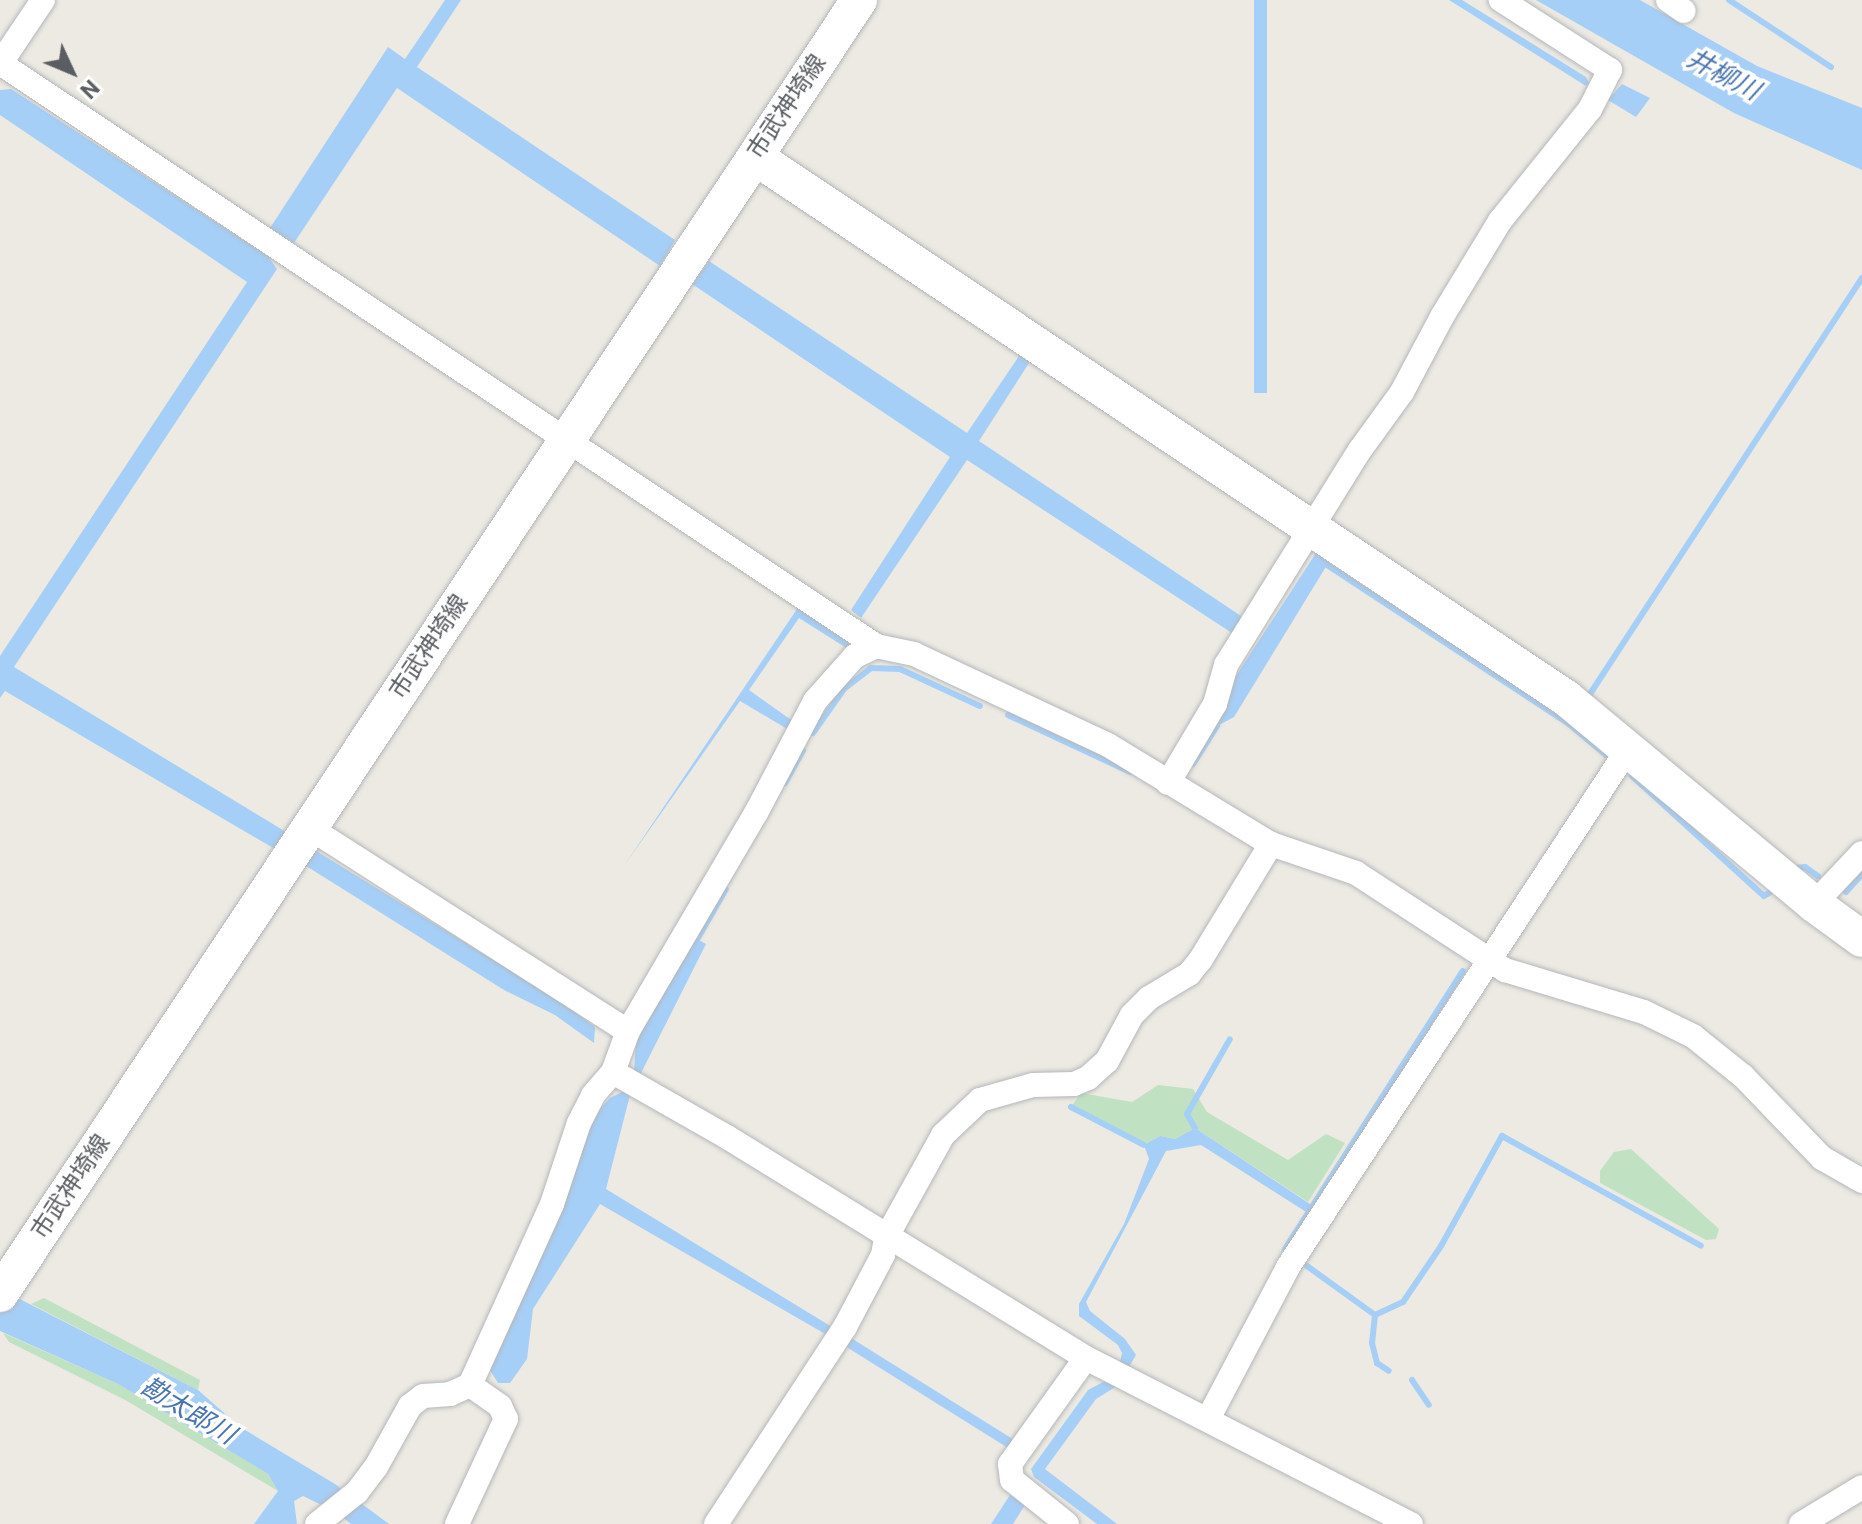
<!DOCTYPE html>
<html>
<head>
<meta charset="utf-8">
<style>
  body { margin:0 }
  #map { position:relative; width:1862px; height:1524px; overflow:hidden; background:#eceae2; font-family:Roboto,"Noto Sans JP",sans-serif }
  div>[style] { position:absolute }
  .green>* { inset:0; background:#c0e2c2 }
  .water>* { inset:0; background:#a6cff7; transform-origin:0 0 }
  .stream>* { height:6px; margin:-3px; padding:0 3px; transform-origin:3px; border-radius:3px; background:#a6cff7 }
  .roads { filter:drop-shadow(0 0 2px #b4b7bb) drop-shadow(0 0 2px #b4b7bb) }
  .street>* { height:24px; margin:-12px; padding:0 12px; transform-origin:12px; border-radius:12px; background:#fff }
  .secondary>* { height:36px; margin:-18px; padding:0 18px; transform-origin:18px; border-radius:18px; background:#fff }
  span { translate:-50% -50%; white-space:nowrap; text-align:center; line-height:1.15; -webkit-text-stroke:7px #fff; paint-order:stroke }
  .street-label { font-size:24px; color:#5a5d61 }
  .water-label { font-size:26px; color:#4975b0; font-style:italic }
  .north { position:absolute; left:32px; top:32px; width:80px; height:80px; -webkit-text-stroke:6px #fff; paint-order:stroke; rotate:134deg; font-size:22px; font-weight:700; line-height:32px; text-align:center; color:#5a5d61 }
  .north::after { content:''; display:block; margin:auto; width:28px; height:36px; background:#5a5d61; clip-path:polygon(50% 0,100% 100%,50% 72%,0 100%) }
</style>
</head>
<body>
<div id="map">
  <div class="green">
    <i style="clip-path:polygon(1158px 1085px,1193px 1089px,1207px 1112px,1288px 1160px,1326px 1134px,1345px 1143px,1308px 1202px,1195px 1128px,1175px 1139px,1160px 1136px,1144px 1145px,1071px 1107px,1081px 1093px,1132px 1102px)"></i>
    <i style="clip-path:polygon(1631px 1149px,1719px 1229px,1716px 1239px,1706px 1240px,1600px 1183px,1600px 1171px,1614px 1152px)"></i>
    <i style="clip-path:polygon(44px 1298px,200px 1380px,198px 1390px,31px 1304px)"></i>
    <i style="clip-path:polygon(3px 1333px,118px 1384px,268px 1474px,278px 1491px,127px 1401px,9px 1342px)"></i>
  </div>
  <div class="water">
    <i style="clip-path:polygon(445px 0,461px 0,417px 67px,675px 240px,660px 266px,397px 88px,294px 243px,270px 228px,388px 47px,405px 59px)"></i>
    <i style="left:1254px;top:0;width:13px;height:393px"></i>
    <i style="clip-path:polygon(1449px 0,1462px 0,1586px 77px,1589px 83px,1586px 86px)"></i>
    <i style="clip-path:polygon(1536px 0,1640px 0,1757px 66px,1862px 108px,1862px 170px,1734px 113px)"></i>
    <i style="clip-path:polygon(1622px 84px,1650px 98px,1636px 117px,1608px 100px)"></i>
    <i style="clip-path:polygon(11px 89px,268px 256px,277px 269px,14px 667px,286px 832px,275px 849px,5px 691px,0 698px,0 656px,247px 282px,0 115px,0 90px)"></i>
    <i style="clip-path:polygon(709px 261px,967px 433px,1021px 353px,1031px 360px,979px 441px,1241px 616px,1240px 624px,1232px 633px,967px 460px,861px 618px,851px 610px,950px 457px,692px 284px)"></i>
    <i style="clip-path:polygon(1316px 553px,1329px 561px,1327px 565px,1234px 717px,1217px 726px,1234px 679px)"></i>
    <i style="clip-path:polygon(799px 606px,853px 644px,848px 649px,799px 618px,749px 690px,794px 722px,789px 730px,740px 701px,624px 866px)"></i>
    <i style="clip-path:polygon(313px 849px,563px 1003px,595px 1027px,594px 1043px,555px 1015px,504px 990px,303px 864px)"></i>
    <i style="clip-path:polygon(695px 938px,706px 944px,630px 1095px,606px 1189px,832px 1327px,827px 1335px,600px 1204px,533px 1309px,527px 1359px,510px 1383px,498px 1383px,490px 1370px,562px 1212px,590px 1120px,610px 1098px,624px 1091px,634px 1071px,636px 1040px)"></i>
    <i style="clip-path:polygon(1195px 1128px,1316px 1208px,1311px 1215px,1201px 1145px,1166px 1151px,1086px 1302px,1090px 1311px,1125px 1339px,1136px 1355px,1129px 1367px,1120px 1362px,1122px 1353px,1118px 1345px,1079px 1316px,1079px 1304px,1124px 1224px,1149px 1159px,1144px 1145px,1160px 1136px,1175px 1139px)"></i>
    <i style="clip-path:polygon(0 1289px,198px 1390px,240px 1427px,335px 1484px,389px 1524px,351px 1524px,336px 1512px,303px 1496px,294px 1501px,297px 1524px,254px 1524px,278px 1491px,268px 1474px,118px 1384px,0 1331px)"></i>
    <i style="left:851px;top:1338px;width:191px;height:10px;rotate:32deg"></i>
    <i style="clip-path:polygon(1107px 1380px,1117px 1386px,1096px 1399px,1045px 1469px,1117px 1524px,1097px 1524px,1034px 1477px,1031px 1469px,1088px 1390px)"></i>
    <i style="clip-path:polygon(1010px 1495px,1025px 1505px,1013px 1524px,991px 1524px)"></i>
  </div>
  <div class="stream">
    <i style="left:1729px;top:0;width:122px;rotate:33.3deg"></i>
    <i style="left:1327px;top:565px;width:290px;rotate:33.3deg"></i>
    <i style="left:1569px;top:724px;width:48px;rotate:40deg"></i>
    <i style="left:1588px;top:697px;width:501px;rotate:-56.82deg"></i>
    <i style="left:1008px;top:715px;width:135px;rotate:25deg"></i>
    <i style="left:813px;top:733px;width:54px;rotate:-54.8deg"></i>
    <i style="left:844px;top:689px;width:34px;rotate:-38deg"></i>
    <i style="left:871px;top:668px;width:29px;rotate:2deg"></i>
    <i style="left:900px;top:669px;width:88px;rotate:24.8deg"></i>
    <i style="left:1193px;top:764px;width:45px;rotate:-57.7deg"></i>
    <i style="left:1632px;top:776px;width:178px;rotate:42.3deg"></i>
    <i style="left:1764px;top:896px;width:12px;rotate:-31deg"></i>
    <i style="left:785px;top:783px;width:37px;rotate:-61deg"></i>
    <i style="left:1796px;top:868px;width:9px;rotate:-6deg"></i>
    <i style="left:1805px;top:867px;width:16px;rotate:35deg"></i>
    <i style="left:1846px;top:892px;width:24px;rotate:-48deg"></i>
    <i style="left:698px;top:938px;width:56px;rotate:-60.3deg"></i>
    <i style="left:1071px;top:1107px;width:82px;rotate:27.5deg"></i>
    <i style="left:1195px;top:1128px;width:16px;rotate:-120deg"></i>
    <i style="left:1187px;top:1114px;width:86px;rotate:-60.2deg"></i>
    <i style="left:1285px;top:1249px;width:330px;rotate:-57.4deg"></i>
    <i style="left:1307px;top:1266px;width:84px;rotate:35.8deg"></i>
    <i style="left:1375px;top:1315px;width:28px;rotate:96deg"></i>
    <i style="left:1372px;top:1343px;width:21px;rotate:76deg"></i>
    <i style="left:1377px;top:1363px;width:14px;rotate:34deg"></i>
    <i style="left:1375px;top:1315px;width:31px;rotate:-25deg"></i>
    <i style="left:1403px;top:1302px;width:68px;rotate:-55.8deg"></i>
    <i style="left:1441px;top:1246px;width:126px;rotate:-61deg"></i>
    <i style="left:1502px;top:1136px;width:227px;rotate:28.9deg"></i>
    <i style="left:1412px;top:1380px;width:30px;rotate:56deg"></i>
  </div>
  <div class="roads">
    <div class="street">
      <i style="left:1668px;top:0;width:19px;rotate:35deg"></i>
      <i style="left:0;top:63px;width:1052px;rotate:33.64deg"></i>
      <i style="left:876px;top:646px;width:39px;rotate:12deg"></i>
      <i style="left:914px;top:654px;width:214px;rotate:25.1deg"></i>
      <i style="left:1108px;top:745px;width:191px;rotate:31.3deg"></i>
      <i style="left:1271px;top:844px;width:90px;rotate:18.8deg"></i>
      <i style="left:1356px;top:873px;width:178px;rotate:33.1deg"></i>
      <i style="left:1505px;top:970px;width:145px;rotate:16.8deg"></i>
      <i style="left:1644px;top:1012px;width:55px;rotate:26.1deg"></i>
      <i style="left:1693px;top:1036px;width:64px;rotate:38.7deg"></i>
      <i style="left:1743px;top:1076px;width:114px;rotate:46.1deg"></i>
      <i style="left:1822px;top:1158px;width:46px;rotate:29.9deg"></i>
      <i style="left:0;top:64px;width:77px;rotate:-56.1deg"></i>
      <i style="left:1168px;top:783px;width:92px;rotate:-59.3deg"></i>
      <i style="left:1215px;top:704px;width:41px;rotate:-74.2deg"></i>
      <i style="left:1226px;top:665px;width:253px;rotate:-58.1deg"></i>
      <i style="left:1360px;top:450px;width:72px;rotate:-54.1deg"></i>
      <i style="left:1402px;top:392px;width:87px;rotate:-62deg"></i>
      <i style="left:1443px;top:315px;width:110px;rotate:-58.8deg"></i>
      <i style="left:1500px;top:221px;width:144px;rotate:-51.2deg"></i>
      <i style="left:1590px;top:109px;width:44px;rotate:-62.9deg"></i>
      <i style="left:1610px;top:70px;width:130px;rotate:-147.3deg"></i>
      <i style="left:310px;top:828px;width:377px;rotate:32.6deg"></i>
      <i style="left:628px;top:1031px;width:44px;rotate:110.1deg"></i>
      <i style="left:613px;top:1072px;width:131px;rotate:29.7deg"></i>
      <i style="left:727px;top:1137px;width:422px;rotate:31.6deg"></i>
      <i style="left:1086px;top:1358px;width:365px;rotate:27.1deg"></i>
      <i style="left:1814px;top:904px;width:70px;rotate:-46.7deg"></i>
      <i style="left:628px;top:1031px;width:253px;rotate:-59.6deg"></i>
      <i style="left:756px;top:813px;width:127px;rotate:-62.2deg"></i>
      <i style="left:815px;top:701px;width:60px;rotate:-48.4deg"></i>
      <i style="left:855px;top:656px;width:23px;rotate:-25deg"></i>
      <i style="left:1208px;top:1419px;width:172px;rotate:-62.2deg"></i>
      <i style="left:1288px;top:1267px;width:620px;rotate:-56.72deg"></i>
      <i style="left:317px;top:1524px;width:51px;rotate:-38.7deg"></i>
      <i style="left:357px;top:1492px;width:31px;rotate:-53deg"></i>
      <i style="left:376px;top:1467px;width:70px;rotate:-60.9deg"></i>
      <i style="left:410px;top:1406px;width:16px;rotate:-38deg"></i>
      <i style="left:423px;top:1396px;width:27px;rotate:-4deg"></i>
      <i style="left:450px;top:1394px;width:22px;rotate:-24deg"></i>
      <i style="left:470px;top:1385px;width:199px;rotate:-65.6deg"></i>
      <i style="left:552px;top:1204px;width:85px;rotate:-71.6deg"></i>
      <i style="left:579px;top:1123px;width:31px;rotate:-63deg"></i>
      <i style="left:593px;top:1095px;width:30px;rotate:-49deg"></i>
      <i style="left:457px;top:1524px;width:116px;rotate:-65deg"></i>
      <i style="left:506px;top:1419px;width:14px;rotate:-115deg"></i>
      <i style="left:500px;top:1406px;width:37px;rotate:-145deg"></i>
      <i style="left:716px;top:1524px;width:235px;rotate:-56.8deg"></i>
      <i style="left:845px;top:1327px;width:81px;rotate:-62.2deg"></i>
      <i style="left:883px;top:1255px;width:17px;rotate:-80deg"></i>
      <i style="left:886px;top:1238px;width:118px;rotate:-61deg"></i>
      <i style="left:943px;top:1135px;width:51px;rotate:-43.4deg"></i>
      <i style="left:980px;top:1100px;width:55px;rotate:-15.8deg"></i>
      <i style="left:1033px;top:1085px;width:41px;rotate:-1.4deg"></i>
      <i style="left:1074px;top:1084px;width:15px;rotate:-23deg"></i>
      <i style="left:1088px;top:1078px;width:25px;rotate:-42deg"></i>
      <i style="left:1107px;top:1061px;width:52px;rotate:-61.5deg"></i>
      <i style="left:1132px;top:1015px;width:24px;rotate:-45deg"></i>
      <i style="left:1149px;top:998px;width:47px;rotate:-31deg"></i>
      <i style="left:1189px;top:974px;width:19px;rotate:-51deg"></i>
      <i style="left:1201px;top:959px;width:135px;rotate:-58.7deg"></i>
      <i style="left:1067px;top:1524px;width:70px;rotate:-141.3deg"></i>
      <i style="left:1012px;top:1480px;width:16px;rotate:-97deg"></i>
      <i style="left:1010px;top:1464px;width:130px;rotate:-54.4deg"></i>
      <i style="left:1801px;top:1524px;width:71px;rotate:-31.2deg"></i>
    </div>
    <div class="secondary">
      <i style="left:755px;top:157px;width:975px;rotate:33.71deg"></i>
      <i style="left:1566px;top:698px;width:322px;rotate:39.7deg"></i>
      <i style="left:1814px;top:904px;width:59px;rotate:36.1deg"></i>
      <i style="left:0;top:1294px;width:1553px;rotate:-56.42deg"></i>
    </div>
  </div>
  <div class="street-label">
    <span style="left:787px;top:107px;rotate:-56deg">市武神埼線</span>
    <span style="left:429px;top:647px;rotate:-56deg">市武神埼線</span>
    <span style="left:71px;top:1187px;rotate:-56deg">市武神埼線</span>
  </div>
  <div class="water-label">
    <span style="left:1723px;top:75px;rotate:28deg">井柳川</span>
    <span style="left:188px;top:1411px;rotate:31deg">勘太郎川</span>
  </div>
  <div class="north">N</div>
</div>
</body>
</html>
